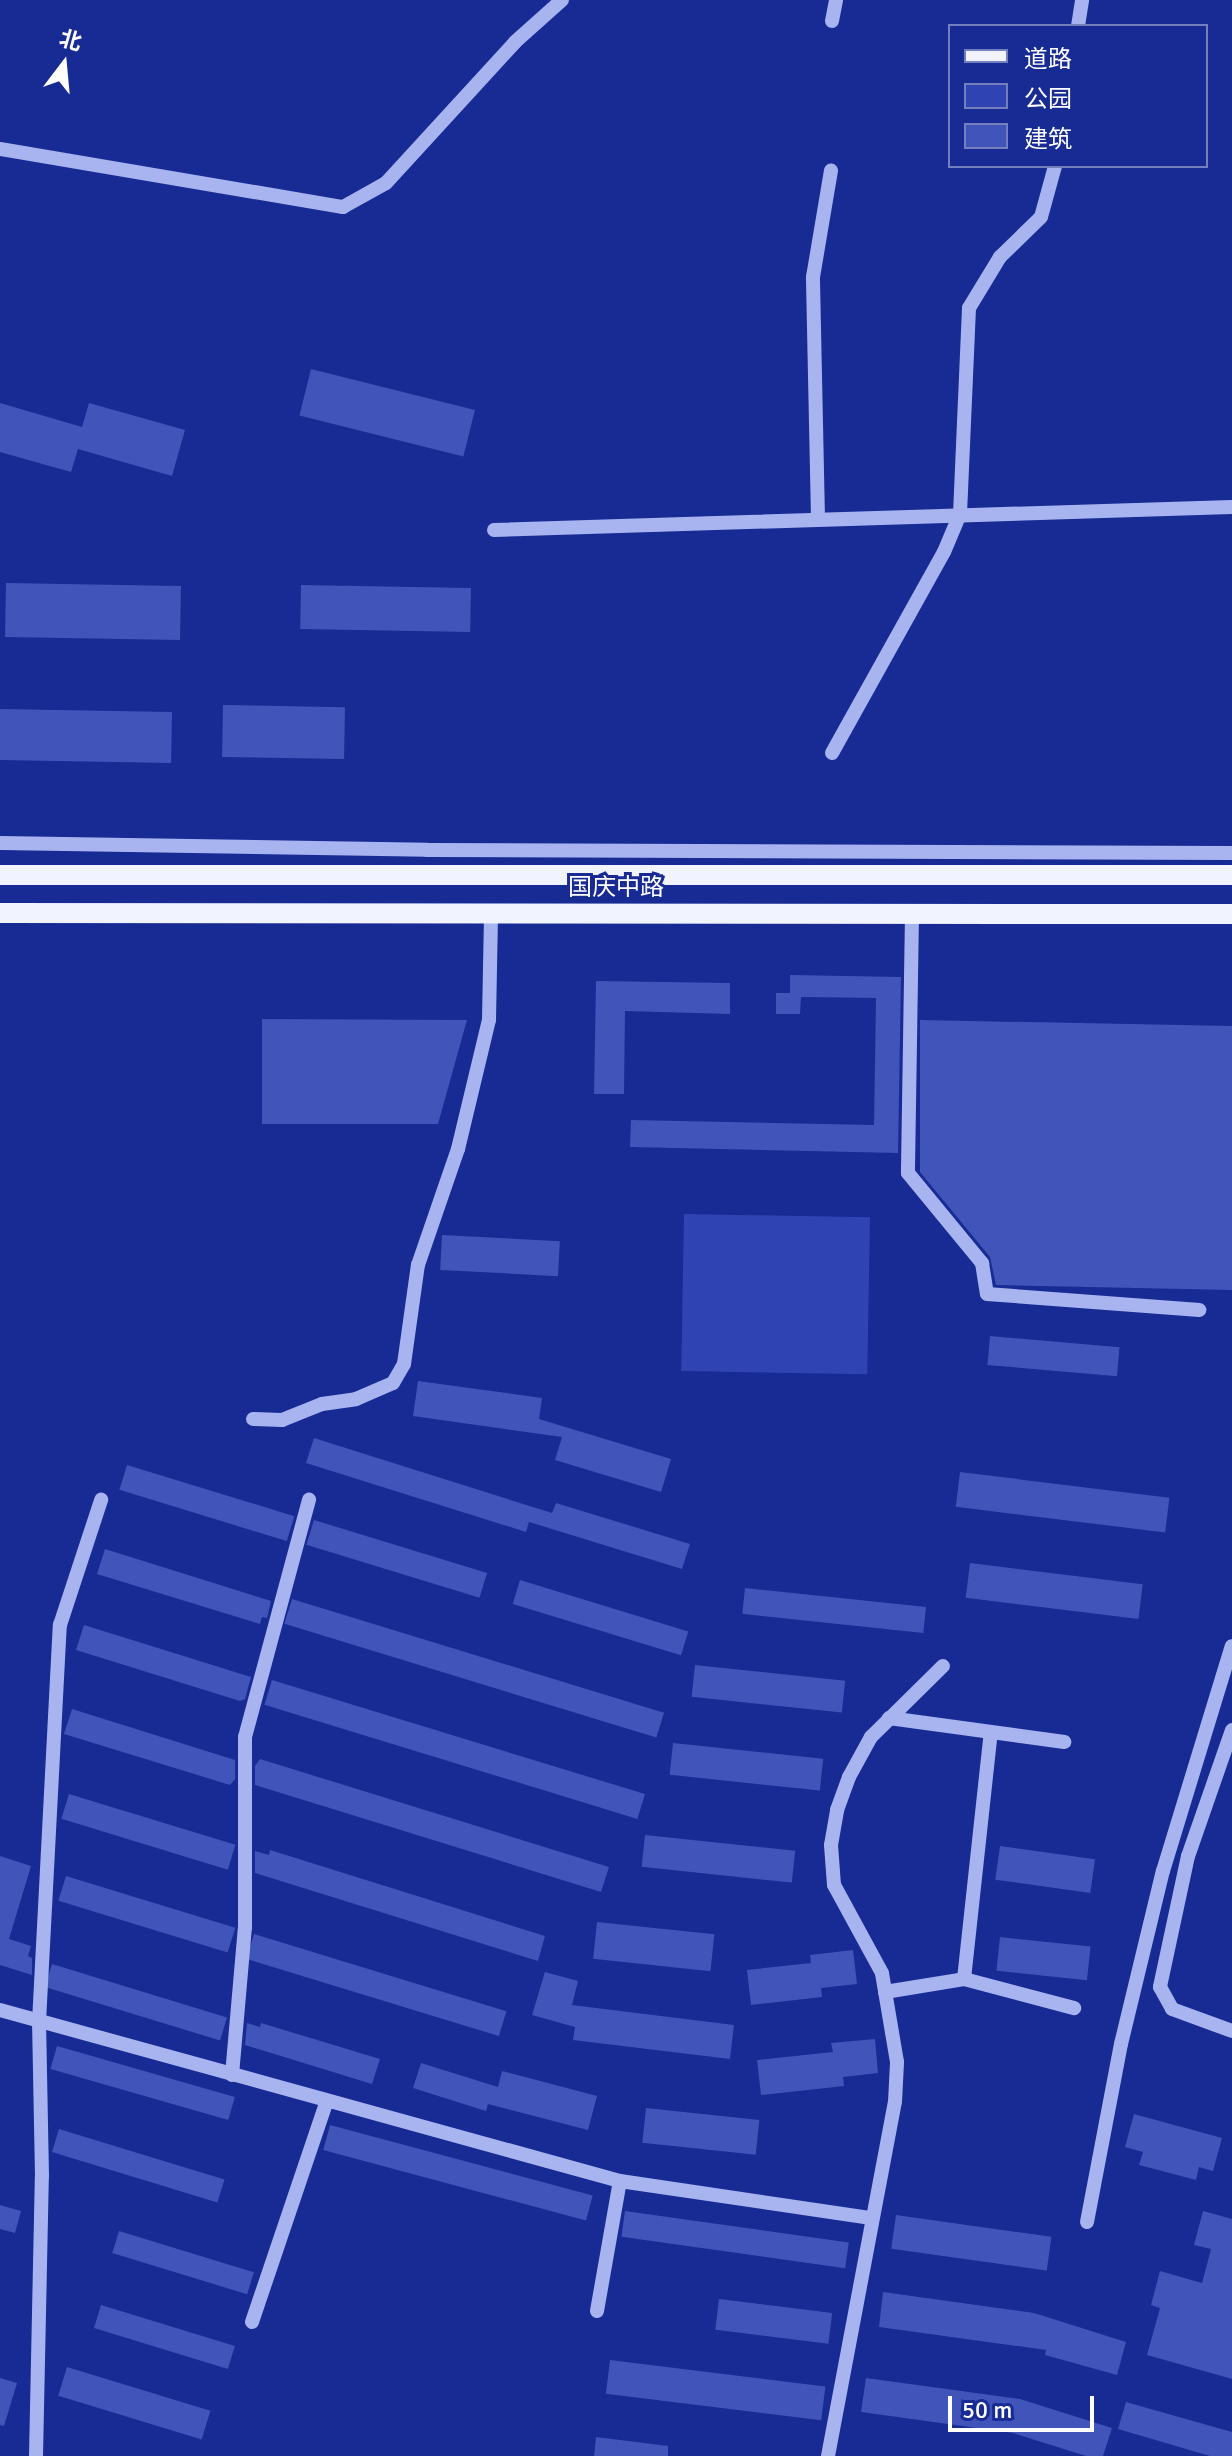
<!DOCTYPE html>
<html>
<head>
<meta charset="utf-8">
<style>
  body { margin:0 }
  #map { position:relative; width:1232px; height:2456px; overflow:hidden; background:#182a93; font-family:Signika,"Noto Sans SC",sans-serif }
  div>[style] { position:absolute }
  .green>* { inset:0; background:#2f44b2; transform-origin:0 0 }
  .building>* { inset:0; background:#4154ba; transform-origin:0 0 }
  .minor>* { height:14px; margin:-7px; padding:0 7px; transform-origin:7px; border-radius:7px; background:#a8b4f0 }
  .major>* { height:20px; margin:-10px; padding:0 10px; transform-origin:10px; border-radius:10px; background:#f1f3ff }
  span { translate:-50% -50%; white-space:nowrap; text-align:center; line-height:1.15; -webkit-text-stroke:6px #182a93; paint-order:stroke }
  .street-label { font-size:24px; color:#fff }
  .legend { position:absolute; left:948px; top:24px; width:260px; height:144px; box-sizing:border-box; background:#182a93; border:2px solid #747fbe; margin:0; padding:10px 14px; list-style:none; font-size:24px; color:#fff }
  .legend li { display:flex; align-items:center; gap:16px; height:40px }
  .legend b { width:40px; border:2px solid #747fbe }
  .north { position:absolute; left:24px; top:24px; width:80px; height:80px; -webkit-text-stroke:6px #182a93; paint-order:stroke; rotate:16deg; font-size:22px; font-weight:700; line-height:32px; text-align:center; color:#fff }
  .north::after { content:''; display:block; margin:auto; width:28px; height:36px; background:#fff; clip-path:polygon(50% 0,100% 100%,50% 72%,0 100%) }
  .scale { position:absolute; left:948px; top:2396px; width:146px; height:36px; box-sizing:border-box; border:4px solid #fff; border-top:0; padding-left:10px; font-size:24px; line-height:28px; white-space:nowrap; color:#fff; -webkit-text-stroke:6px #182a93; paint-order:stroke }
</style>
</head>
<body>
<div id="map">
  <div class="green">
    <i style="left:684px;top:1214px;width:186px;height:157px;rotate:1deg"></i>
  </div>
  <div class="building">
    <i style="left:311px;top:369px;width:169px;height:48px;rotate:14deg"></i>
    <i style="clip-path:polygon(0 403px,82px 427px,89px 403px,185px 430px,172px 476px,78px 449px,71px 472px,0 452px)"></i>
    <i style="left:6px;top:583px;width:175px;height:54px;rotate:1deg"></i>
    <i style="left:301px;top:585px;width:170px;height:44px;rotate:1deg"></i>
    <i style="left:223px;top:705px;width:122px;height:52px;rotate:1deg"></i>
    <i style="left:0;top:709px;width:172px;height:51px;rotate:1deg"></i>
    <i style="clip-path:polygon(790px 975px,901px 977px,898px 1153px,630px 1147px,631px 1120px,874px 1125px,876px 998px,801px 997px,800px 1014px,776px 1014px,776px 993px,790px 993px)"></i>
    <i style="clip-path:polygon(596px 981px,730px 983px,730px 1014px,625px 1011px,624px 1094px,594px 1094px)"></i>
    <i style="clip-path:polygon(262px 1019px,467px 1020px,438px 1124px,262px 1124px)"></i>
    <i style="clip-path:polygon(920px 1020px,1232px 1026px,1232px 1290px,996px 1285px,990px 1257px,920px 1172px)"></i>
    <i style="left:442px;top:1235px;width:118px;height:35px;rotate:3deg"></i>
    <i style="left:990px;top:1336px;width:130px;height:29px;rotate:5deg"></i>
    <i style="clip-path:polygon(418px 1381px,542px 1398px,539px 1419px,671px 1459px,661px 1492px,555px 1460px,562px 1437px,413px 1416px)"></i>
    <i style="clip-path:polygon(314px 1438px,552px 1513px,556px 1503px,690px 1544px,682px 1569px,529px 1522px,526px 1532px,306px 1463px)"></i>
    <i style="left:127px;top:1465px;width:175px;height:26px;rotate:17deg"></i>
    <i style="left:960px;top:1472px;width:211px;height:35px;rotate:7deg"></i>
    <i style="left:314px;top:1520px;width:181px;height:26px;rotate:17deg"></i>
    <i style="clip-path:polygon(105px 1549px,271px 1601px,267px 1618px,262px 1617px,260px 1624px,97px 1574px)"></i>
    <i style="left:970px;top:1563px;width:174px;height:35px;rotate:7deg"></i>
    <i style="left:520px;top:1580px;width:176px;height:25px;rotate:17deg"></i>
    <i style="left:745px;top:1588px;width:182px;height:26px;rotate:6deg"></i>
    <i style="left:292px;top:1599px;width:389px;height:26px;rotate:17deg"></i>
    <i style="clip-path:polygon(84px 1625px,251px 1677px,245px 1699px,240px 1701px,76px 1650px)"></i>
    <i style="left:695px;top:1665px;width:151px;height:32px;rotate:6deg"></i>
    <i style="left:272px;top:1680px;width:390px;height:26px;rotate:17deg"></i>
    <i style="clip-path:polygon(72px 1709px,235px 1760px,235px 1779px,230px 1785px,64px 1734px)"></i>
    <i style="left:673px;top:1743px;width:151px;height:32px;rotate:6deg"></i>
    <i style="clip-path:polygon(260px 1759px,609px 1867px,601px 1892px,255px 1785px,255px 1766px)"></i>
    <i style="left:69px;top:1794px;width:174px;height:26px;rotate:17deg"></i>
    <i style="left:645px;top:1835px;width:151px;height:32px;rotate:6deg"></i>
    <i style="left:1000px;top:1846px;width:96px;height:34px;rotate:8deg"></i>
    <i style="clip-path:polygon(270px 1850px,545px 1936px,538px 1961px,255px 1873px,255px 1851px,269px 1855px)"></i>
    <i style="clip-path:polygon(0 1856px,31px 1866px,9px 1939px,31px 1946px,28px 1956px,32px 1958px,32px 1975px,0 1965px)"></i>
    <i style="left:66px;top:1876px;width:177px;height:26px;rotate:17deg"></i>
    <i style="left:597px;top:1922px;width:118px;height:37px;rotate:6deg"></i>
    <i style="left:254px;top:1934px;width:264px;height:26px;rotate:17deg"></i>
    <i style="left:1000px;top:1937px;width:91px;height:34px;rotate:6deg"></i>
    <i style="clip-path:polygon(853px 1950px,857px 1984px,821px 1988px,822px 1997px,751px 2005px,747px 1970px,811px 1963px,810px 1955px)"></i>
    <i style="left:52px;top:1964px;width:183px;height:24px;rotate:17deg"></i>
    <i style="clip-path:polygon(545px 1972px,578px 1981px,572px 2005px,734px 2025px,730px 2059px,573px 2040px,575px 2027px,532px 2015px)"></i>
    <i style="clip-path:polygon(247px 2023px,260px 2027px,261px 2023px,380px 2059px,372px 2084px,245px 2045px)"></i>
    <i style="clip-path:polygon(875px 2039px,878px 2073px,843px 2077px,844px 2086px,761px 2095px,757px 2060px,833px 2052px,831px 2043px)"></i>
    <i style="left:57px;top:2046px;width:185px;height:24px;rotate:16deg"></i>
    <i style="clip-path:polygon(421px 2063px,498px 2087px,502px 2071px,597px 2096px,588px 2130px,488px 2104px,486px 2111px,413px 2088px)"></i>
    <i style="left:646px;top:2108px;width:114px;height:35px;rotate:6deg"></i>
    <i style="clip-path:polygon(1134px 2114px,1222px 2138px,1213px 2171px,1199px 2167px,1196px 2180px,1139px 2165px,1143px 2152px,1125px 2147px)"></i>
    <i style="left:330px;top:2125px;width:272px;height:26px;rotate:15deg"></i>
    <i style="left:59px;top:2129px;width:173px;height:24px;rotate:17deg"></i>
    <i style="clip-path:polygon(0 2205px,21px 2211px,15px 2233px,0 2229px)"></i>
    <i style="left:625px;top:2211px;width:226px;height:26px;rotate:8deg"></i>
    <i style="clip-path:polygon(1203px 2211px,1232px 2219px,1232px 2379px,1147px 2355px,1160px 2308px,1151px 2305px,1160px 2271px,1202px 2283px,1211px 2249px,1194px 2245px)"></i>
    <i style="left:896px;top:2215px;width:157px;height:34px;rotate:8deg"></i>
    <i style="left:119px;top:2231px;width:141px;height:23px;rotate:17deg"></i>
    <i style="clip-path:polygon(883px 2292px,1034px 2313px,1126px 2342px,1117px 2375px,1045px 2355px,1046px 2350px,879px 2327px)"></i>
    <i style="left:719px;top:2299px;width:114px;height:31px;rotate:7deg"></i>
    <i style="left:101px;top:2305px;width:140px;height:24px;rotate:17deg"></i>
    <i style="left:610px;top:2360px;width:217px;height:34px;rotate:7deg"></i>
    <i style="left:67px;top:2367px;width:150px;height:30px;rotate:17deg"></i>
    <i style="clip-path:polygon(0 2378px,17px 2383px,4px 2426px,0 2425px)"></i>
    <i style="clip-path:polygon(866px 2378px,1020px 2399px,1112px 2428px,1103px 2456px,1086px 2456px,1013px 2433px,861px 2412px)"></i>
    <i style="clip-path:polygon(1126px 2402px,1232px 2432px,1232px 2456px,1210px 2456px,1118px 2429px)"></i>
    <i style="clip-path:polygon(596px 2437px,668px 2446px,668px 2456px,594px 2456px)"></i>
  </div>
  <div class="minor">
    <i style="left:832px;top:21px;width:21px;rotate:-79deg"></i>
    <i style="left:1078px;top:26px;width:26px;rotate:-81deg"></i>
    <i style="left:0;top:149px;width:348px;rotate:9.6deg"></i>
    <i style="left:343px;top:207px;width:49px;rotate:-29.2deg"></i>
    <i style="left:386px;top:183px;width:191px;rotate:-47.5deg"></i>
    <i style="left:515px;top:42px;width:63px;rotate:-41.8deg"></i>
    <i style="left:818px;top:519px;width:242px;rotate:-91.2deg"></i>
    <i style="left:813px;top:277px;width:108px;rotate:-80.4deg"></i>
    <i style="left:494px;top:530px;width:738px;rotate:-1.79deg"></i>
    <i style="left:832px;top:753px;width:230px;rotate:-60.9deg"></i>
    <i style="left:944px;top:552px;width:41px;rotate:-67.2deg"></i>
    <i style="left:960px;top:514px;width:206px;rotate:-87.5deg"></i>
    <i style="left:969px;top:308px;width:60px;rotate:-58.7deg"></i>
    <i style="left:1000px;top:257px;width:57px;rotate:-44.3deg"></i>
    <i style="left:1041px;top:217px;width:53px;rotate:-74.6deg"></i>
    <i style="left:0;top:843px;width:427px;rotate:0.9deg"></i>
    <i style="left:427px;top:850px;width:805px;rotate:0.21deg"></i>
    <i style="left:912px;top:914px;width:259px;rotate:90.9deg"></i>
    <i style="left:908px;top:1173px;width:117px;rotate:50.6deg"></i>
    <i style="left:982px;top:1263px;width:31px;rotate:81deg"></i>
    <i style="left:987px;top:1294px;width:213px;rotate:4.3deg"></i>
    <i style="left:253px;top:1419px;width:29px;rotate:2deg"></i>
    <i style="left:282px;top:1420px;width:43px;rotate:-21.8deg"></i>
    <i style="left:322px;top:1404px;width:34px;rotate:-8deg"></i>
    <i style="left:356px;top:1399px;width:40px;rotate:-23.4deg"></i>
    <i style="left:393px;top:1383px;width:22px;rotate:-60deg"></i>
    <i style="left:404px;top:1364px;width:100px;rotate:-82deg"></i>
    <i style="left:418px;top:1265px;width:123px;rotate:-71deg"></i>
    <i style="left:458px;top:1149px;width:133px;rotate:-76.5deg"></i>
    <i style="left:489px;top:1020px;width:107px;rotate:-88.9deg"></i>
    <i style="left:889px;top:1718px;width:177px;rotate:7.8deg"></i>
    <i style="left:1232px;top:1730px;width:133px;rotate:109.2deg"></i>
    <i style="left:1188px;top:1856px;width:134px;rotate:102.1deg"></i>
    <i style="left:1160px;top:1987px;width:25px;rotate:61deg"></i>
    <i style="left:1172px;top:2009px;width:64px;rotate:20.1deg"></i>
    <i style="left:964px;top:1979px;width:248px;rotate:-83.8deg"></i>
    <i style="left:885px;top:1992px;width:80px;rotate:-9.3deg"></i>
    <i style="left:964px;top:1979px;width:114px;rotate:14.8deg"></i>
    <i style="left:0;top:2010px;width:643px;rotate:15.42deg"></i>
    <i style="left:620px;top:2181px;width:254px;rotate:8.4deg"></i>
    <i style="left:232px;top:2075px;width:149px;rotate:-85deg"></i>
    <i style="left:245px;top:1927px;width:190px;rotate:-90deg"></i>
    <i style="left:245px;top:1737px;width:246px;rotate:-74.9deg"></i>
    <i style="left:1087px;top:2222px;width:181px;rotate:-79.2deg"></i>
    <i style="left:1121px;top:2044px;width:178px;rotate:-76.4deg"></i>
    <i style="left:1163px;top:1871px;width:235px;rotate:-73deg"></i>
    <i style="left:597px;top:2311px;width:132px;rotate:-80deg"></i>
    <i style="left:252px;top:2322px;width:233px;rotate:-71.3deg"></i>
    <i style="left:36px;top:2456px;width:280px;rotate:-88.8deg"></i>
    <i style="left:42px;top:2176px;width:154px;rotate:-91.1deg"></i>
    <i style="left:39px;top:2022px;width:398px;rotate:-87deg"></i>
    <i style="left:60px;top:1625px;width:132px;rotate:-71.8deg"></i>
    <i style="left:828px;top:2456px;width:360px;rotate:-79.3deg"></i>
    <i style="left:895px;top:2102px;width:40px;rotate:-87.1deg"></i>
    <i style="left:897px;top:2062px;width:90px;rotate:-99.6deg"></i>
    <i style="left:882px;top:1973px;width:100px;rotate:-118.6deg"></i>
    <i style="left:834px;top:1885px;width:40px;rotate:-94.3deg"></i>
    <i style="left:831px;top:1845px;width:36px;rotate:-80deg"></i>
    <i style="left:837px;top:1810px;width:35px;rotate:-70deg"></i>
    <i style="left:849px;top:1777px;width:46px;rotate:-61.2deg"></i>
    <i style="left:871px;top:1737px;width:101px;rotate:-44.6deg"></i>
  </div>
  <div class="major">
    <i style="left:0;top:875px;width:1232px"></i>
    <i style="left:0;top:913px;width:1232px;rotate:0.05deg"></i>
  </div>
  <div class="street-label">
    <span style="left:616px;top:888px">国庆中路</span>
  </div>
  <ul class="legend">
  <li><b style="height:10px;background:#f1f3ff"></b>道路</li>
  <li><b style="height:22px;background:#2f44b2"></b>公园</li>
  <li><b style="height:22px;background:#4154ba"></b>建筑</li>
  </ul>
  <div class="north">北</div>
  <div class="scale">50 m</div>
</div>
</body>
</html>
